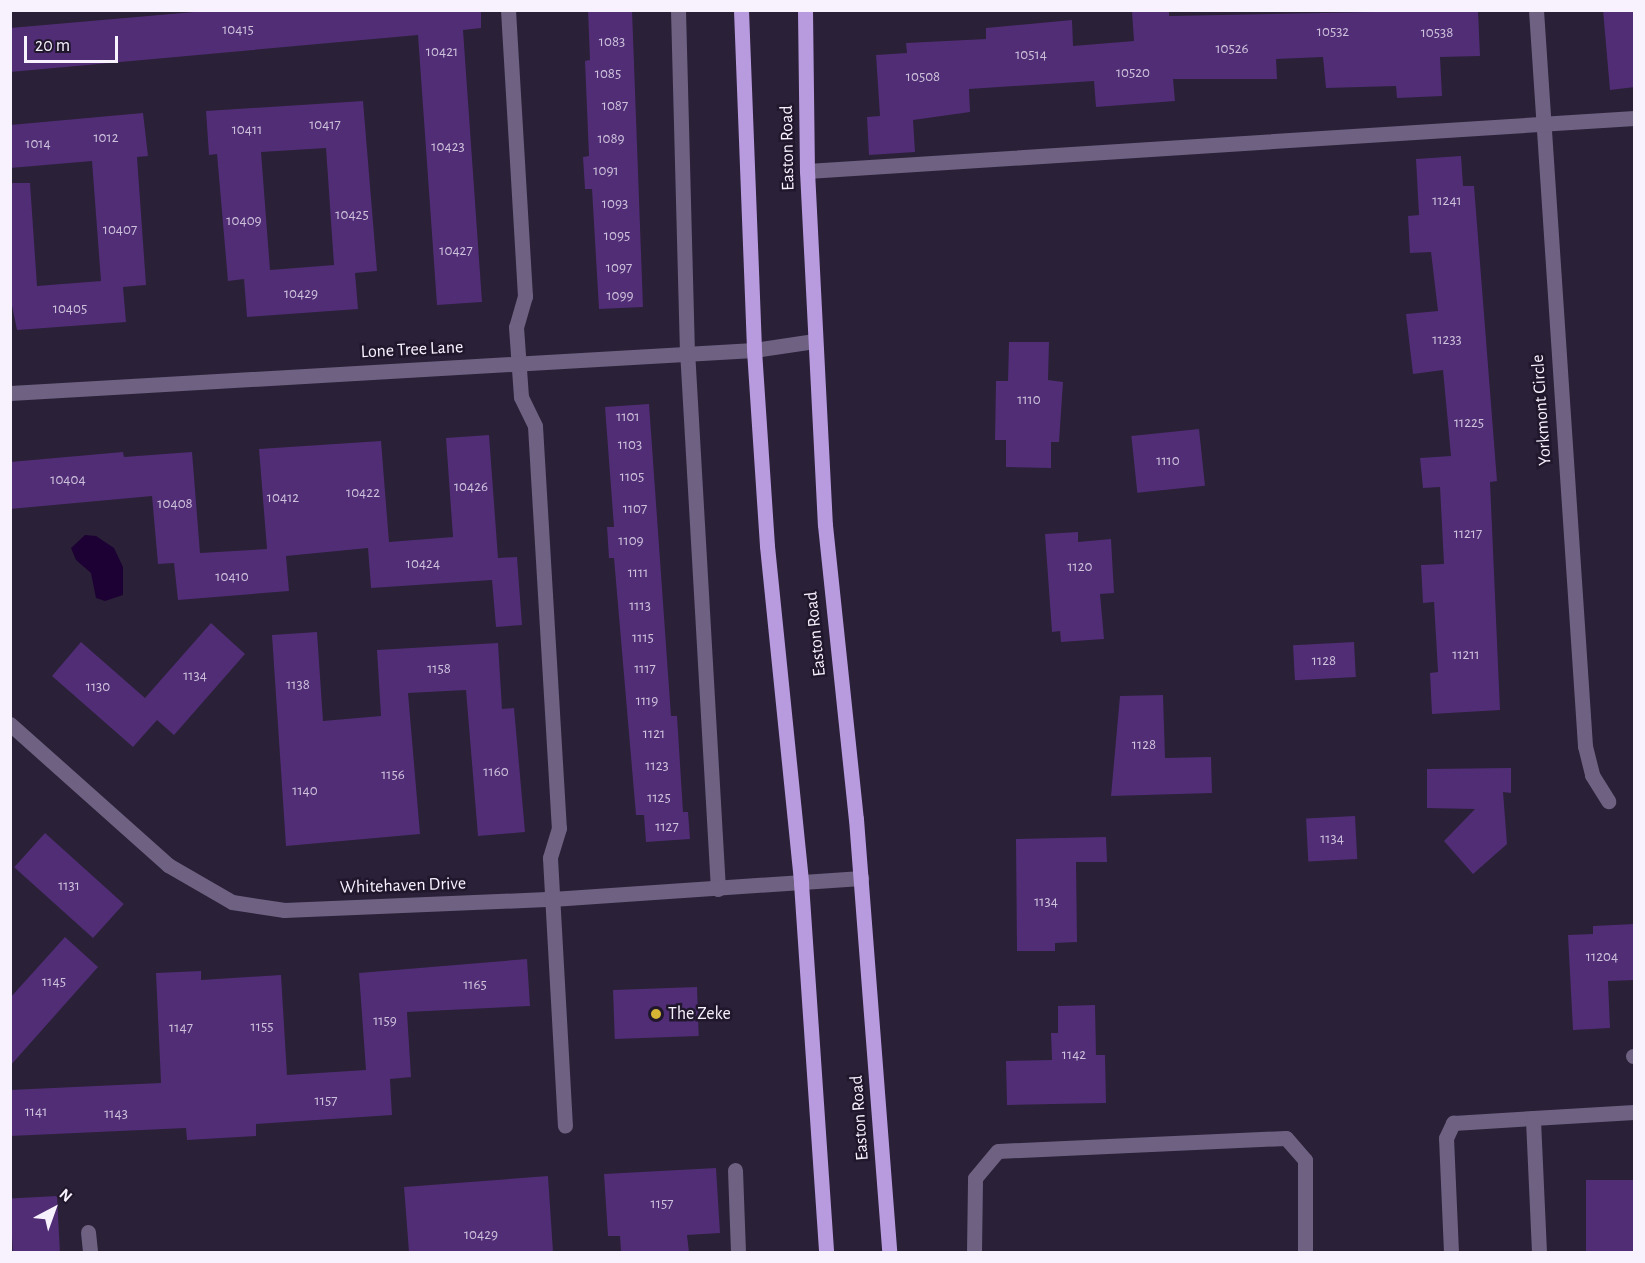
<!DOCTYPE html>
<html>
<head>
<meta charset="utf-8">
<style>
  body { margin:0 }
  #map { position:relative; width:1645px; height:1263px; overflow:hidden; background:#2a2037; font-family:"Alegreya Sans",sans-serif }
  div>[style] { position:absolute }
  .water>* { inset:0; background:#1d0135 }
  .building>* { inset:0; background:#502d75; transform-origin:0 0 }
  .minor>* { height:15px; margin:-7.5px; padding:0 7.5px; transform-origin:7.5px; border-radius:7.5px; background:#6e6182 }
  .major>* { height:15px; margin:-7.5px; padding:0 7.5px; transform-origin:7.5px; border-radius:7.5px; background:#b89adf }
  .dots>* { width:16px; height:16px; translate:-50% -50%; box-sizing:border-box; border:3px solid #21172d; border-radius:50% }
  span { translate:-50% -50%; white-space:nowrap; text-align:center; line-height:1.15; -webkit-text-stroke:5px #21172d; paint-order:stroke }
  .number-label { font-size:15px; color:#cdc1dc }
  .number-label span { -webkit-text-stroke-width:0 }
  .street-label { font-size:18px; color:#f7f2fe }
  .poi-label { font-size:18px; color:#f7f2fe }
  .left { translate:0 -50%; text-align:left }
  .frame { position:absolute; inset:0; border:12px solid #f7f2fe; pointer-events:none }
  .north { position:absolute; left:24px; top:1179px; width:60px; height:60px; -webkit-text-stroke:4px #21172d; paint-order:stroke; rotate:41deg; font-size:16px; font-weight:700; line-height:24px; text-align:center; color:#f7f2fe }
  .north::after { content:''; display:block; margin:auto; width:21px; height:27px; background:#f7f2fe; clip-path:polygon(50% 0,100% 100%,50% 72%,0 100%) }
  .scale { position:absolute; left:24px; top:36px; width:94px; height:27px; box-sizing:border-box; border:3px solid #f7f2fe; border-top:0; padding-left:8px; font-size:18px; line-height:21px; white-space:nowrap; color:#f7f2fe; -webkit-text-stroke:4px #21172d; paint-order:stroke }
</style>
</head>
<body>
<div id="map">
  <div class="water">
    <i style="clip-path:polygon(85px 535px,96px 536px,114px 548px,123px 567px,123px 595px,105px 601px,96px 598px,91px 573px,76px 560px,71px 548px)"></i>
  </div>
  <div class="building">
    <i style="clip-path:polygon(217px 10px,481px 10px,481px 28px,463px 30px,482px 302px,437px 305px,418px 35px,10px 72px,10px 28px)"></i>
    <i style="clip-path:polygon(588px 10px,632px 10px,643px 307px,599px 309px,592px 189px,585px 189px,583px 157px,589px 156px,585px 61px,590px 60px)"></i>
    <i style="clip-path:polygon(1169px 10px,1169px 16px,1478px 10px,1480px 56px,1440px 57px,1442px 96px,1397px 98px,1396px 86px,1326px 88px,1323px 57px,1276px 59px,1277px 79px,1173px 79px,1175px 101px,1096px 107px,1094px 81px,969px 89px,970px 112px,913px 120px,915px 152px,869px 155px,867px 117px,880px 116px,876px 55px,907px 53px,906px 43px,986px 39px,986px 28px,1072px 20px,1073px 46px,1134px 41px,1132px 12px)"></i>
    <i style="clip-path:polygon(1603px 10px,1635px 10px,1635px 87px,1610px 90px)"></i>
    <i style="clip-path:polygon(evenodd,363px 101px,377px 271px,355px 273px,358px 309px,247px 317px,244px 279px,228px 281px,217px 154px,209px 155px,206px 111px,363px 101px,326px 148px,334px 265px,270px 270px,261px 152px,326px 148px)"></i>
    <i style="clip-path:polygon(143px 113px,148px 156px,137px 157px,146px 285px,123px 287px,126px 322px,17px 330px,10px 296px,10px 183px,30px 183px,37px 286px,101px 281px,92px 161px,10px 168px,10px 125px)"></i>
    <i style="clip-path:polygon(1461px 156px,1463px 186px,1474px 186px,1497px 481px,1490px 482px,1500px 710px,1432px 714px,1430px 673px,1438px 672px,1434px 602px,1423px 603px,1421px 565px,1444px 564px,1440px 487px,1423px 488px,1420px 458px,1451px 456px,1443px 370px,1413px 374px,1406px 314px,1438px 311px,1431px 252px,1410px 253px,1408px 216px,1419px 215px,1416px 159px)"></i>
    <i style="clip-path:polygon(1009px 342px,1049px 342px,1048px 380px,1063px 382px,1059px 442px,1051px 442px,1051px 468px,1006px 467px,1006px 440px,995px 440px,996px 381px,1008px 381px)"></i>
    <i style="clip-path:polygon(649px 404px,671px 716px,677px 716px,683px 812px,688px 812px,690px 839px,646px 842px,644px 815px,636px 815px,614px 558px,609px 558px,607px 527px,614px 527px,605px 407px)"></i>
    <i style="left:1199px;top:429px;width:57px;height:68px;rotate:84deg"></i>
    <i style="clip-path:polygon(489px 435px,498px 558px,517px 557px,522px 625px,496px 627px,492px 580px,371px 588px,368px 548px,286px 556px,289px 591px,178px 600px,174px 563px,158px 564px,152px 496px,10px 509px,10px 462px,123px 452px,124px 457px,192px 452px,200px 553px,267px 549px,259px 449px,381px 441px,389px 542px,453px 537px,446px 438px)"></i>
    <i style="clip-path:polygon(1078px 532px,1078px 542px,1111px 539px,1114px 593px,1100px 594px,1104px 639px,1061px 642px,1060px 631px,1052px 632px,1045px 534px)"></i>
    <i style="clip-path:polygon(211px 623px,245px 654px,174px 735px,157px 720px,133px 747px,52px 676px,81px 642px,145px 698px)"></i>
    <i style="clip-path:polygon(317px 632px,323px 721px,381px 716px,377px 650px,498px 643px,502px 709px,514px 708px,525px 832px,478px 836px,466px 690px,408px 693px,420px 834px,286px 846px,272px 635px)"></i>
    <i style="left:1354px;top:642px;width:35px;height:61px;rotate:87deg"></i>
    <i style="clip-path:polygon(1163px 695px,1165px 758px,1211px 757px,1212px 793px,1111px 796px,1120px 696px)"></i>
    <i style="clip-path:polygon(1511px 768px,1511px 793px,1503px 792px,1507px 844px,1473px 874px,1444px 841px,1475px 809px,1427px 808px,1427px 769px)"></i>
    <i style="left:1355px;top:816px;width:43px;height:49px;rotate:87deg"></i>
    <i style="left:45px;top:833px;width:106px;height:46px;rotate:42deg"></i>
    <i style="clip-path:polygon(1106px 837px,1107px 862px,1076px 862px,1077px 942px,1055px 943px,1055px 951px,1017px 951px,1016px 839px)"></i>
    <i style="clip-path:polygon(1635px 924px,1635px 980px,1608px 981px,1610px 1028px,1573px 1030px,1568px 935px,1593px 934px,1593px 926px)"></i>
    <i style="clip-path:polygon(65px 937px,98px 967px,10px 1066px,10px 998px)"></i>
    <i style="clip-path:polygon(527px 959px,530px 1006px,407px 1012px,411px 1077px,390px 1079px,392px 1115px,256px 1124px,256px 1136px,187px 1140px,186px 1128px,10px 1136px,10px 1090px,161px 1083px,156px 973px,201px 971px,201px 980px,281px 975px,287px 1075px,366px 1070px,359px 973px)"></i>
    <i style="left:697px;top:987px;width:49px;height:84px;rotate:88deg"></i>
    <i style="clip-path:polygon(1095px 1005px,1096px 1055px,1105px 1055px,1106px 1103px,1007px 1105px,1006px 1061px,1052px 1060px,1051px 1033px,1058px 1033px,1058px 1006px)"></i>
    <i style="clip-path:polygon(716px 1168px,720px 1233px,687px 1235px,689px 1252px,621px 1252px,620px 1236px,608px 1236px,604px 1174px)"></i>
    <i style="clip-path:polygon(548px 1176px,553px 1252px,409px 1252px,404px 1187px)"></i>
    <i style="left:1635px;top:1180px;width:72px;height:49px;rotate:90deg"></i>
    <i style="left:57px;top:1196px;width:56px;height:47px;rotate:87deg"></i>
  </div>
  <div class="minor">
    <i style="left:508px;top:10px;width:287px;rotate:86.6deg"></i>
    <i style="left:525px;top:296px;width:32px;rotate:106deg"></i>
    <i style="left:516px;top:327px;width:70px;rotate:85.9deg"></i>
    <i style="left:521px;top:397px;width:32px;rotate:64deg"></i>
    <i style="left:535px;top:426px;width:403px;rotate:86.6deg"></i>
    <i style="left:559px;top:828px;width:31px;rotate:107deg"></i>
    <i style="left:550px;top:858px;width:268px;rotate:86.8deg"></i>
    <i style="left:678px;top:10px;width:340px;rotate:88.5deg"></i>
    <i style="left:687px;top:350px;width:540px;rotate:86.71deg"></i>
    <i style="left:1536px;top:10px;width:738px;rotate:86.19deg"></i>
    <i style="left:1585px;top:746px;width:30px;rotate:76deg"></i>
    <i style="left:1592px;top:775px;width:31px;rotate:58deg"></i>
    <i style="left:807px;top:171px;width:829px;rotate:-3.67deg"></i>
    <i style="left:10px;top:393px;width:745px;rotate:-3.31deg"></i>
    <i style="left:754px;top:350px;width:61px;rotate:-8.5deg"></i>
    <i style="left:10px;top:724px;width:212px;rotate:41.7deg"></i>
    <i style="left:168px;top:865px;width:74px;rotate:30deg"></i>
    <i style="left:232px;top:902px;width:53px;rotate:8.7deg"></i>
    <i style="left:284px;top:910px;width:268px;rotate:-2.4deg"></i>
    <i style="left:552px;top:899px;width:310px;rotate:-3.9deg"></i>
    <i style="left:1633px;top:1056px;width:1px"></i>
    <i style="left:735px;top:1170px;width:82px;rotate:87.9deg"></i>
    <i style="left:88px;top:1232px;width:20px;rotate:84deg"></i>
    <i style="left:974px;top:1252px;width:74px;rotate:-89.2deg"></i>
    <i style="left:975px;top:1178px;width:35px;rotate:-50deg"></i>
    <i style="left:998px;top:1151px;width:288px;rotate:-2.6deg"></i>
    <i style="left:1286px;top:1138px;width:29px;rotate:49deg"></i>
    <i style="left:1305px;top:1160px;width:92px;rotate:90deg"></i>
    <i style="left:1451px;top:1252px;width:114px;rotate:-92.5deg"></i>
    <i style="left:1446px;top:1138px;width:17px;rotate:-65deg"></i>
    <i style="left:1453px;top:1123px;width:80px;rotate:-3.6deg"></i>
    <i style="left:1539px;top:1252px;width:134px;rotate:-92.6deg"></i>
    <i style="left:1533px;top:1118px;width:101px;rotate:-3.4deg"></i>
  </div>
  <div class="major">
    <i style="left:741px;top:10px;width:340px;rotate:87.8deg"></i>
    <i style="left:754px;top:350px;width:196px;rotate:86.2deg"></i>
    <i style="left:767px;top:546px;width:339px;rotate:84.2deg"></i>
    <i style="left:801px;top:883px;width:370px;rotate:86.1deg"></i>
    <i style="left:805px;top:10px;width:161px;rotate:89.3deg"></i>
    <i style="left:807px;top:171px;width:354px;rotate:87.1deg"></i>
    <i style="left:825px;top:525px;width:296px;rotate:84deg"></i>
    <i style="left:856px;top:819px;width:434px;rotate:85.6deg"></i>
  </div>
  <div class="dots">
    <i style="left:656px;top:1014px;background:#d6b534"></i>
  </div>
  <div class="number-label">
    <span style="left:238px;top:30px">10415</span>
    <span style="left:1333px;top:32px">10532</span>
    <span style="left:1437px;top:33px">10538</span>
    <span style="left:612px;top:42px">1083</span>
    <span style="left:1232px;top:49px">10526</span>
    <span style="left:442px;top:52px">10421</span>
    <span style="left:1031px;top:55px">10514</span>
    <span style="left:1133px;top:73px">10520</span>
    <span style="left:608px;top:74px">1085</span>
    <span style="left:923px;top:77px">10508</span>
    <span style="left:615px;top:106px">1087</span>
    <span style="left:325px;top:125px">10417</span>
    <span style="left:247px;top:130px">10411</span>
    <span style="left:106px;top:138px">1012</span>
    <span style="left:611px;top:139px">1089</span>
    <span style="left:38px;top:144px">1014</span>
    <span style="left:448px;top:147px">10423</span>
    <span style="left:606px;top:171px">1091</span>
    <span style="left:1447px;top:201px">11241</span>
    <span style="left:615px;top:204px">1093</span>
    <span style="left:352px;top:215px">10425</span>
    <span style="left:244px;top:221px">10409</span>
    <span style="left:120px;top:230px">10407</span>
    <span style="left:617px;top:236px">1095</span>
    <span style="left:456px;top:251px">10427</span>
    <span style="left:619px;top:268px">1097</span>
    <span style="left:301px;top:294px">10429</span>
    <span style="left:620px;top:296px">1099</span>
    <span style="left:70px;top:309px">10405</span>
    <span style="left:1447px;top:340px">11233</span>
    <span style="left:1029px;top:400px">1110</span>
    <span style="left:628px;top:417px">1101</span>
    <span style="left:1469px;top:423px">11225</span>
    <span style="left:630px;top:445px">1103</span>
    <span style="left:1168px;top:461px">1110</span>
    <span style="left:632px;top:477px">1105</span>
    <span style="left:68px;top:480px">10404</span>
    <span style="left:471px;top:487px">10426</span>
    <span style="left:363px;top:493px">10422</span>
    <span style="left:283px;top:498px">10412</span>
    <span style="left:175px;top:504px">10408</span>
    <span style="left:635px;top:509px">1107</span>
    <span style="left:1468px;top:534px">11217</span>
    <span style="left:631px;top:541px">1109</span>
    <span style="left:423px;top:564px">10424</span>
    <span style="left:1080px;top:567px">1120</span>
    <span style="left:638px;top:573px">1111</span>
    <span style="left:232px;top:577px">10410</span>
    <span style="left:640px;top:606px">1113</span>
    <span style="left:643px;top:638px">1115</span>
    <span style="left:1466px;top:655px">11211</span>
    <span style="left:1324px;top:661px">1128</span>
    <span style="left:439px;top:669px">1158</span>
    <span style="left:645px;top:669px">1117</span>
    <span style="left:195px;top:676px">1134</span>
    <span style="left:298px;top:685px">1138</span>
    <span style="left:98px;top:687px">1130</span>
    <span style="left:647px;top:701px">1119</span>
    <span style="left:654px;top:734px">1121</span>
    <span style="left:1144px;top:745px">1128</span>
    <span style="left:657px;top:766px">1123</span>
    <span style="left:496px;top:772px">1160</span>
    <span style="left:393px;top:775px">1156</span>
    <span style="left:305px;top:791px">1140</span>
    <span style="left:659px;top:798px">1125</span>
    <span style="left:667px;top:827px">1127</span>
    <span style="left:1332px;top:839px">1134</span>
    <span style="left:69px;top:886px">1131</span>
    <span style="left:1046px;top:902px">1134</span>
    <span style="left:1602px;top:957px">11204</span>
    <span style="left:54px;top:982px">1145</span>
    <span style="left:475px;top:985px">1165</span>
    <span style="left:385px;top:1021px">1159</span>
    <span style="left:262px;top:1027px">1155</span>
    <span style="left:181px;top:1028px">1147</span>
    <span style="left:1074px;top:1055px">1142</span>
    <span style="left:326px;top:1101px">1157</span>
    <span style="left:36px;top:1112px">1141</span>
    <span style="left:116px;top:1114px">1143</span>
    <span style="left:662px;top:1204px">1157</span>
    <span style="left:481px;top:1235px">10429</span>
  </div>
  <div class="street-label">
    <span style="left:788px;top:148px;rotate:-91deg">Easton Road</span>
    <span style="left:412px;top:350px;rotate:-3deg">Lone Tree Lane</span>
    <span style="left:1542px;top:410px;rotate:-94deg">Yorkmont Circle</span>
    <span style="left:816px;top:634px;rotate:-96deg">Easton Road</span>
    <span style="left:403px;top:886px;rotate:-2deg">Whitehaven Drive</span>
    <span style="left:860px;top:1118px;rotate:-94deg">Easton Road</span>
  </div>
  <div class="poi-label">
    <span class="left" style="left:668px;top:1014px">The Zeke</span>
  </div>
  <div class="frame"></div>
  <div class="north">N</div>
  <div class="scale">20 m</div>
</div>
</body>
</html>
